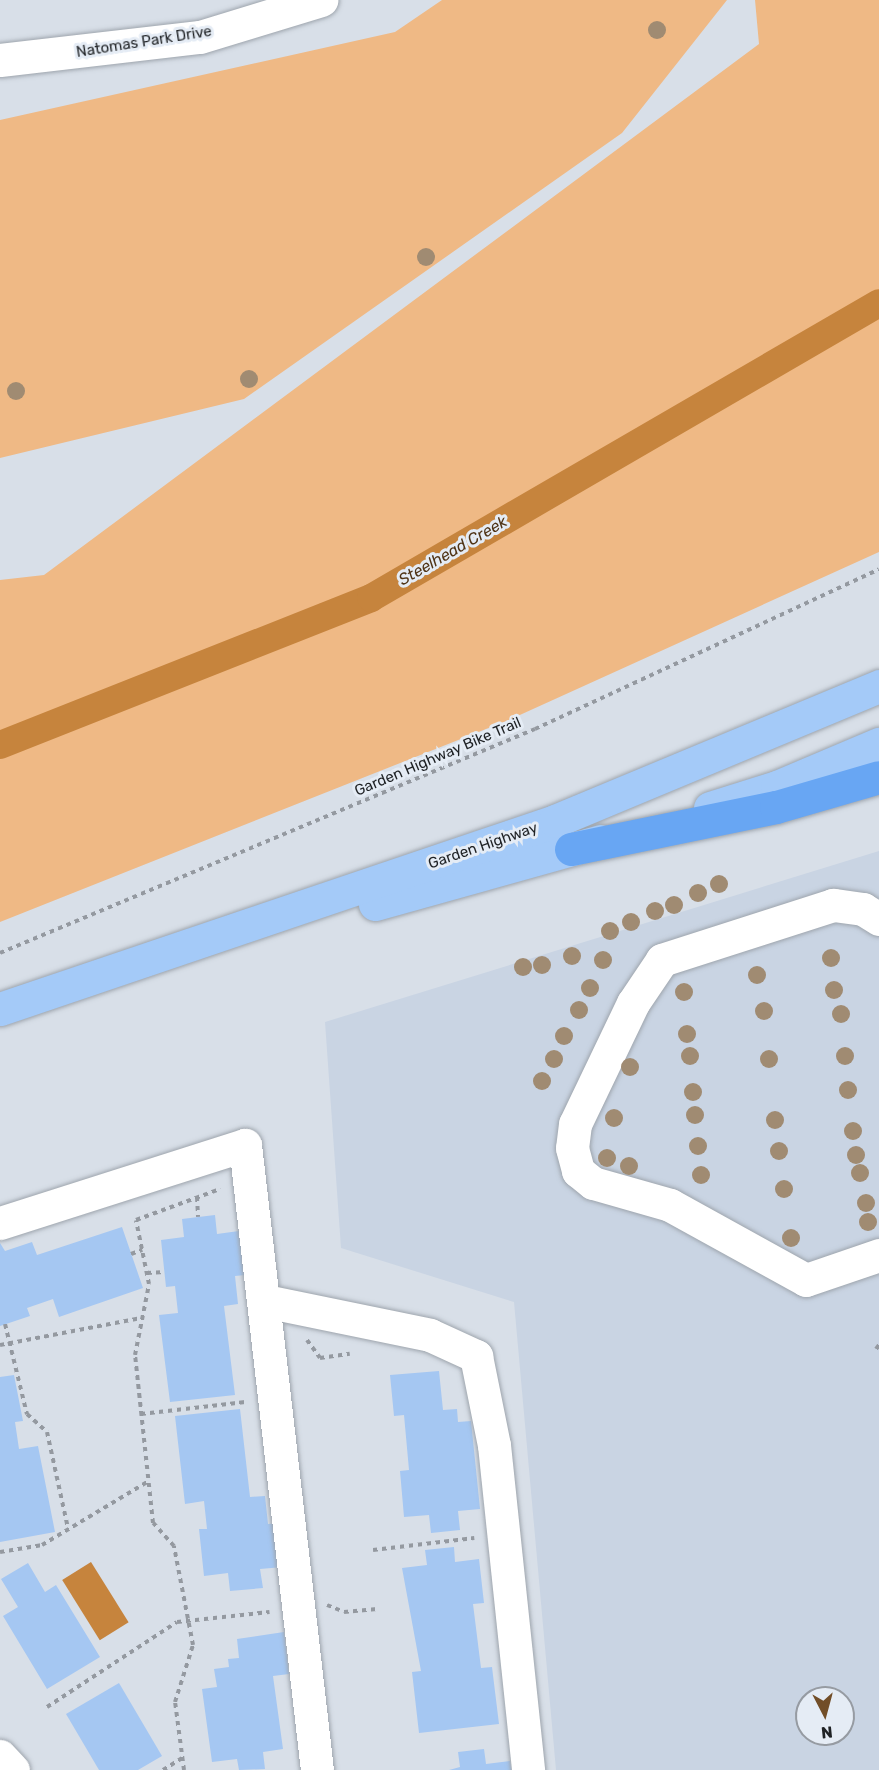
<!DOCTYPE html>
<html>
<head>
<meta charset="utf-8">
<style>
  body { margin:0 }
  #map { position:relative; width:879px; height:1770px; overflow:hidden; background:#d8dfe8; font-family:Rubik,sans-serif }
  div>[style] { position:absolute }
  .built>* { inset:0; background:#c9d4e3 }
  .green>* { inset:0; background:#efb985 }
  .water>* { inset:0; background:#c6843d; transform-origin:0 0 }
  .canal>* { height:28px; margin:-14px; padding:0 14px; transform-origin:14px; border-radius:14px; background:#c6843d }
  .building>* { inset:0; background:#a5c7f2 }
  .path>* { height:4px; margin-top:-2px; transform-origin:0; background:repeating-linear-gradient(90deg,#9499a0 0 4.5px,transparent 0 9px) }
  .roads { filter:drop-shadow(0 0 2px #9ea5ad) drop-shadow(0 0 2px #9ea5ad) }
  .minor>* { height:33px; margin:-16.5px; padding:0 16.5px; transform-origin:16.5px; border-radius:16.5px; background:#fff }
  .major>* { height:33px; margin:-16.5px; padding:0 16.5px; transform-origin:16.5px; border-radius:16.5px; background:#a4caf8 }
  .highway>* { height:33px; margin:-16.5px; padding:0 16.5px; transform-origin:16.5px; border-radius:16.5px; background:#68a6f3 }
  .trees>* { width:18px; height:18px; margin:-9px; border-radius:50%; background:#a08b72 }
  span { translate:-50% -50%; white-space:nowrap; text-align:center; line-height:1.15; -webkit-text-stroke:6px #e5ecf5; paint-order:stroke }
  .street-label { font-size:15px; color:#1f2225 }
  .water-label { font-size:16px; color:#503416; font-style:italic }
  .north { position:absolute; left:795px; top:1686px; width:60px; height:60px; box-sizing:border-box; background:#e5ecf5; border:2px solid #969ba2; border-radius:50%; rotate:174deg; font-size:16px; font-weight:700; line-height:24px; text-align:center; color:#1f2225 }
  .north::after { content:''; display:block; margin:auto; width:21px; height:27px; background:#724e28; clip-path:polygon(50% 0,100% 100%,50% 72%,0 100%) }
</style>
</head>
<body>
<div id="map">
  <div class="built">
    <i style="clip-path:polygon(evenodd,879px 851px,879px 1770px,556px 1770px,514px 1302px,341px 1248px,325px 1022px,879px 851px,807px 1698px,843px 1698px,843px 1734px,807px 1734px,807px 1698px)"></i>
  </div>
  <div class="green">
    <i style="clip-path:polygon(442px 0,727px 0,622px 133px,244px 399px,0 458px,0 120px,395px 32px)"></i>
    <i style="clip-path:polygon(755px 0,879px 0,879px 552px,511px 719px,0 922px,0 580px,44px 575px,759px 44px)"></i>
  </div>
  <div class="water">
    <i style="left:91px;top:1562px;width:71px;height:34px;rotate:58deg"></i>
  </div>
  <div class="canal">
    <i style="left:0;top:745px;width:399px;rotate:-21.6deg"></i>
    <i style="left:371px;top:598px;width:587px;rotate:-30.14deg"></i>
  </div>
  <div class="building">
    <i style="clip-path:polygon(215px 1215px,217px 1234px,239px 1231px,245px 1275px,235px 1276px,238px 1304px,224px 1306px,235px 1395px,170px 1402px,159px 1315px,178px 1313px,175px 1286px,166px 1287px,161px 1240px,184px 1237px,182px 1219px)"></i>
    <i style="clip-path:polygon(122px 1227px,143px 1288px,59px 1317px,53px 1299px,27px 1308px,30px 1316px,0 1326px,0 1243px,5px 1251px,32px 1242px,37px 1255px)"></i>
    <i style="clip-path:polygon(439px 1371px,443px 1410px,457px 1409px,458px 1422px,471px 1421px,480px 1509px,458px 1511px,460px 1530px,431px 1533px,429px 1515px,404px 1517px,400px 1471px,409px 1470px,404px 1415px,394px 1416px,390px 1375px)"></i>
    <i style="clip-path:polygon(14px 1375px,23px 1421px,15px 1422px,19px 1449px,38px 1446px,55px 1532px,0 1542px,0 1377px)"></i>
    <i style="clip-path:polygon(240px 1409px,250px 1497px,265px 1496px,268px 1524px,277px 1523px,283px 1567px,260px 1569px,263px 1588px,230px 1591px,228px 1573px,204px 1576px,199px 1529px,207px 1529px,204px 1501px,185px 1504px,175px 1416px)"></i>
    <i style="clip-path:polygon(454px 1547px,455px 1562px,479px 1559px,484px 1603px,473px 1604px,481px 1668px,492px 1667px,499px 1724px,419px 1733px,412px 1672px,421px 1671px,402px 1568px,427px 1565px,425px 1550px)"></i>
    <i style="clip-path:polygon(28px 1563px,45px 1592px,56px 1585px,100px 1657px,47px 1689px,3px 1616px,18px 1607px,1px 1579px)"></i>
    <i style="clip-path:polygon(284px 1632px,289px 1674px,273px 1676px,283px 1749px,263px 1752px,265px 1769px,239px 1770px,237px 1759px,212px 1762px,202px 1689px,217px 1687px,214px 1669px,229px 1667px,228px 1659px,239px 1658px,237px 1639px)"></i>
    <i style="clip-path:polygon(119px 1683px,162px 1756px,138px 1770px,99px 1770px,66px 1714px)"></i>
    <i style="clip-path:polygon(484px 1749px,486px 1764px,510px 1761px,511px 1770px,449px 1770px,460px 1767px,458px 1752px)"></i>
  </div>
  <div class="path">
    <i style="left:0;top:953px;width:580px;rotate:-22.72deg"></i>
    <i style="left:535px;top:729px;width:379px;rotate:-24.9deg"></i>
    <i style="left:197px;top:1197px;width:20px;rotate:87deg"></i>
    <i style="left:131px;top:1254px;width:12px;rotate:-20deg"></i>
    <i style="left:147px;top:1273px;width:18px;rotate:-3deg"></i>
    <i style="left:5px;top:1324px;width:93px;rotate:76.3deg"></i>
    <i style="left:27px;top:1414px;width:27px;rotate:42deg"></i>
    <i style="left:47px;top:1432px;width:98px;rotate:77.7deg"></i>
    <i style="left:307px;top:1340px;width:22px;rotate:54deg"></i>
    <i style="left:320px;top:1358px;width:30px;rotate:-8deg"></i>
    <i style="left:0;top:1345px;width:145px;rotate:-10.8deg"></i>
    <i style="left:876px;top:1349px;width:5px;rotate:-53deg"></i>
    <i style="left:141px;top:1414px;width:105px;rotate:-6.6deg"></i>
    <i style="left:373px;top:1550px;width:102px;rotate:-6.8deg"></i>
    <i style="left:0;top:1552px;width:43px;rotate:-9.5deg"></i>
    <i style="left:42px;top:1545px;width:125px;rotate:-30.9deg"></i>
    <i style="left:327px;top:1605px;width:18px;rotate:22deg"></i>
    <i style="left:344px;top:1612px;width:36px;rotate:-5deg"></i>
    <i style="left:47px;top:1707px;width:155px;rotate:-33.2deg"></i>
    <i style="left:177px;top:1622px;width:93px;rotate:-6.2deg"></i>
    <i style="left:163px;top:1770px;width:25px;rotate:-32deg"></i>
    <i style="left:184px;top:1770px;width:69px;rotate:-97.5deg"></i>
    <i style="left:175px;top:1702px;width:60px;rotate:-72.5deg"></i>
    <i style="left:193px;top:1645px;width:101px;rotate:-100.9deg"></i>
    <i style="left:174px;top:1546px;width:31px;rotate:-132deg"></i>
    <i style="left:153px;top:1523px;width:169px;rotate:-96.1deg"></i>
    <i style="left:135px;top:1355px;width:72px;rotate:-78.8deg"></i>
    <i style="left:149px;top:1284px;width:65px;rotate:-101.5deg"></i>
    <i style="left:136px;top:1220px;width:90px;rotate:-20.3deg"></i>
  </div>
  <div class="roads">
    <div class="minor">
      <i style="left:0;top:60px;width:201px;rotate:-6.6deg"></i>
      <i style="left:200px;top:37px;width:127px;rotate:-17deg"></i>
      <i style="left:879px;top:919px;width:19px;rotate:-148deg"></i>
      <i style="left:863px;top:909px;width:30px;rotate:-172deg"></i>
      <i style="left:833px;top:905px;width:180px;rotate:162.2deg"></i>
      <i style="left:662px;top:960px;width:52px;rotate:124deg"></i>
      <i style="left:633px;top:1003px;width:134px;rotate:115.6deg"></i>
      <i style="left:575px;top:1124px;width:24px;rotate:97deg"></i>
      <i style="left:572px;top:1148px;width:24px;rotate:75deg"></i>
      <i style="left:578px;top:1171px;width:19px;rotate:39deg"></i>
      <i style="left:593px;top:1183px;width:80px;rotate:15.9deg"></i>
      <i style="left:670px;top:1205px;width:155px;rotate:28.9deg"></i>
      <i style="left:806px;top:1280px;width:77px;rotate:-18.9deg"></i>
      <i style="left:0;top:1223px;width:257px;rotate:-17.7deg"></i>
      <i style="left:245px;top:1145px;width:629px;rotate:83.43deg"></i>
      <i style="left:265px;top:1301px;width:168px;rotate:11.6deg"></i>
      <i style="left:430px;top:1335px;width:51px;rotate:24.5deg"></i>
      <i style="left:476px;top:1356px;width:91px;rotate:78.6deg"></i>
      <i style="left:494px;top:1445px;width:327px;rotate:84deg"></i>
      <i style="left:0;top:1756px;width:19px;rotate:47deg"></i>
    </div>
    <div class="major">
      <i style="left:710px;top:808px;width:70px;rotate:-17.4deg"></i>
      <i style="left:777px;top:787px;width:111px;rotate:-22.9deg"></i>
      <i style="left:375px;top:904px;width:234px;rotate:-15.6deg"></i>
      <i style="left:0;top:1009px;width:586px;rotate:-18.71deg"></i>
      <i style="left:555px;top:821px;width:351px;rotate:-22.6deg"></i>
    </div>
    <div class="highway">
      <i style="left:571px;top:849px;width:209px;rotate:-11.6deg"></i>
      <i style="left:776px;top:807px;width:107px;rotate:-16.2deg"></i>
    </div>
  </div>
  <div class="trees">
    <i style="left:657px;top:30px"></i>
    <i style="left:426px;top:257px"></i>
    <i style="left:249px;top:379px"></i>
    <i style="left:16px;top:391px"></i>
    <i style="left:719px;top:884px"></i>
    <i style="left:698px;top:893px"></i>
    <i style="left:674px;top:905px"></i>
    <i style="left:655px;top:911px"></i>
    <i style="left:631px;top:922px"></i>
    <i style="left:610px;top:931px"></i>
    <i style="left:572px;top:956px"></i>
    <i style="left:831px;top:958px"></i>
    <i style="left:603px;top:960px"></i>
    <i style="left:542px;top:965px"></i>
    <i style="left:523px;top:967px"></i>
    <i style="left:757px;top:975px"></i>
    <i style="left:590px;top:988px"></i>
    <i style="left:834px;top:990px"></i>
    <i style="left:684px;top:992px"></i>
    <i style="left:579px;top:1010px"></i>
    <i style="left:764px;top:1011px"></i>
    <i style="left:841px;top:1014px"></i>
    <i style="left:687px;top:1034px"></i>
    <i style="left:564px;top:1036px"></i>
    <i style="left:690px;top:1056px"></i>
    <i style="left:845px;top:1056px"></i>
    <i style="left:554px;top:1059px"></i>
    <i style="left:769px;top:1059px"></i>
    <i style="left:630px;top:1067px"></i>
    <i style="left:542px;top:1081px"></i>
    <i style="left:848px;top:1090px"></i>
    <i style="left:693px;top:1092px"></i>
    <i style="left:695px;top:1115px"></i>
    <i style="left:614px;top:1118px"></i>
    <i style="left:775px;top:1120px"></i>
    <i style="left:853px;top:1131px"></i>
    <i style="left:698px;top:1146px"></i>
    <i style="left:779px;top:1151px"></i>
    <i style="left:856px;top:1155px"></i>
    <i style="left:607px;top:1158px"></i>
    <i style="left:629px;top:1166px"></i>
    <i style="left:860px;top:1173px"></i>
    <i style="left:701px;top:1175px"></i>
    <i style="left:784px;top:1189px"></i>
    <i style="left:866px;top:1203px"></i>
    <i style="left:868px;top:1222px"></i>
    <i style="left:791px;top:1238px"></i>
  </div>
  <div class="street-label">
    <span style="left:144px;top:42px;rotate:-9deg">Natomas Park Drive</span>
    <span style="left:438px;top:757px;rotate:-23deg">Garden Highway Bike Trail</span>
    <span style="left:483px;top:846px;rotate:-19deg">Garden Highway</span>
  </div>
  <div class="water-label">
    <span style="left:453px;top:551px;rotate:-30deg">Steelhead Creek</span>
  </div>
  <div class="north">N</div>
</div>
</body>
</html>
